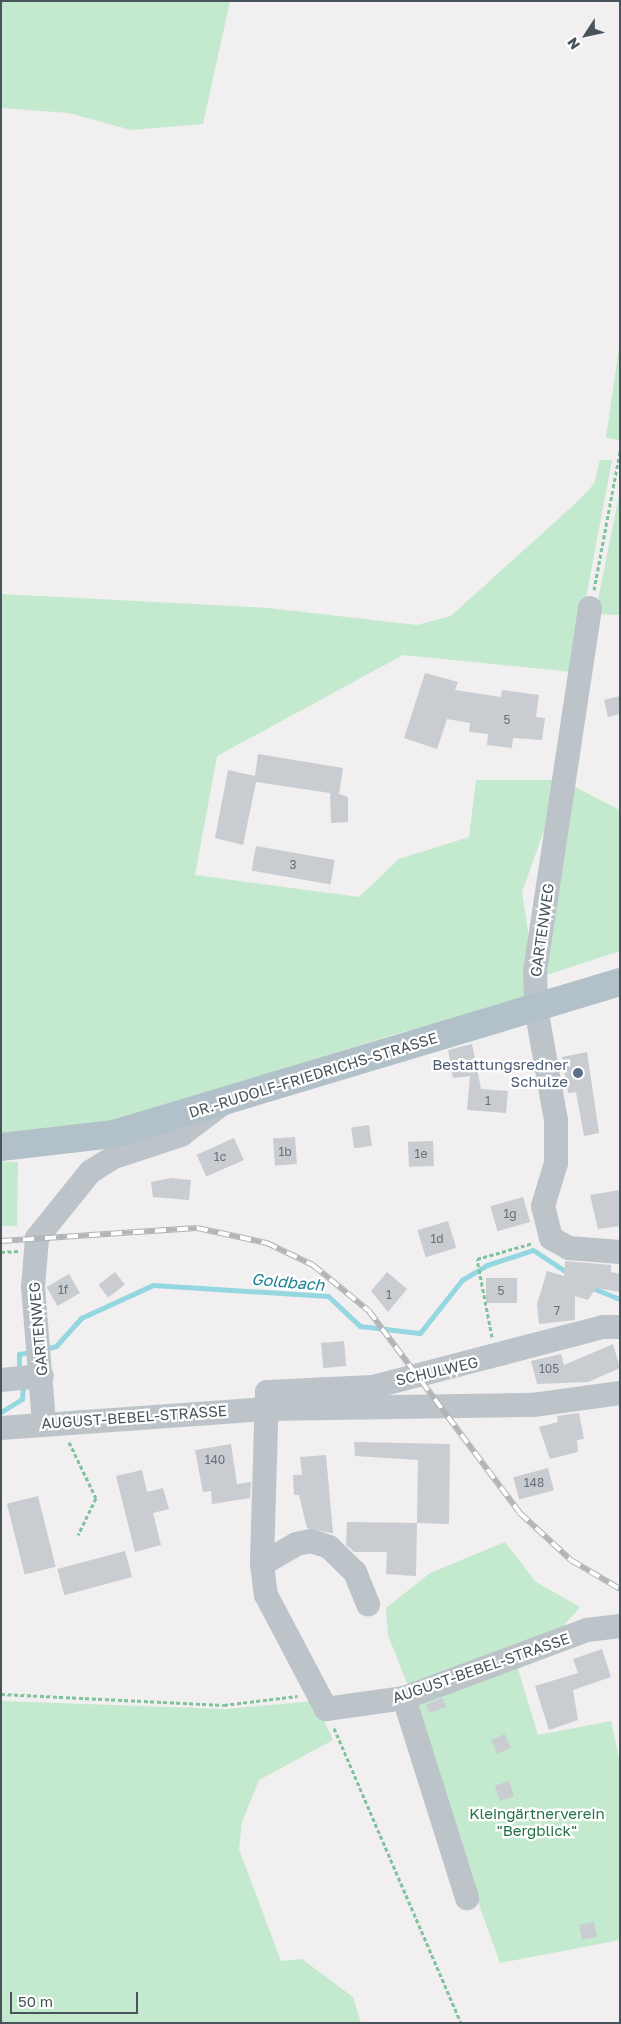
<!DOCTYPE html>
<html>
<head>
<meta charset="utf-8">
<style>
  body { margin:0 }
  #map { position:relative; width:621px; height:2024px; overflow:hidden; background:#f1efef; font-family:"Golos Text",sans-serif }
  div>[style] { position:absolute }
  .green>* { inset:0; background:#c3e9ce; transform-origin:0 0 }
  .stream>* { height:5px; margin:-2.5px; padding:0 2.5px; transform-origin:2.5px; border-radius:2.5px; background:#95d7e1 }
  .building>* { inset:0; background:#c9ccd1; transform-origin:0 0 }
  .path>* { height:3px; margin-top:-1.5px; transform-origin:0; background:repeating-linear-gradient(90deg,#7fc39c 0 4px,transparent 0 6.5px) }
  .minor>* { height:24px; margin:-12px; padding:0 12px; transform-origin:12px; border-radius:12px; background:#bcc4ca }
  .major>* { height:28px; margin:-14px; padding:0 14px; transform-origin:14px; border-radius:14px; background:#b2c0ca }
  .rail>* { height:5.5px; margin-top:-2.75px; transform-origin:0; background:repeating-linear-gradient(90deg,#fff 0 11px,#b2b5b8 0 22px); box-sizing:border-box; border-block:1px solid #b2b5b8 }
  .dots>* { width:14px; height:14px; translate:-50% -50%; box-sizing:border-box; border:2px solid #fff; border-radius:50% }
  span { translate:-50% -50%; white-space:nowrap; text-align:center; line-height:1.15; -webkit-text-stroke:4.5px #fff; paint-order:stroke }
  .number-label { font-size:12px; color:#697178 }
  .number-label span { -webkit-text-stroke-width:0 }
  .street-label { font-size:15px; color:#49535a }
  .service-label { font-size:15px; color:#4e5e75 }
  .right { translate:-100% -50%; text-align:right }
  .park-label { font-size:15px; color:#237244 }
  .water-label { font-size:16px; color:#1d8291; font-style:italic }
  .frame { position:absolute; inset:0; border:2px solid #49535a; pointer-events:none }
  .north { position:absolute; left:561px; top:10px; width:50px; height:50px; -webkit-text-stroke:4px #fff; paint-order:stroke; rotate:235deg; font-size:14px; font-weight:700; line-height:20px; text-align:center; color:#49535a }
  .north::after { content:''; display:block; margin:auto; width:18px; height:22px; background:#49535a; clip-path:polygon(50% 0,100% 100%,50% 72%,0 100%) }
  .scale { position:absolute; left:10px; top:1992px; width:128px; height:22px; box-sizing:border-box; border:2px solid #49535a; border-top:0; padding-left:6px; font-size:15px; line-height:18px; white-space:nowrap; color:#49535a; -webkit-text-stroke:4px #fff; paint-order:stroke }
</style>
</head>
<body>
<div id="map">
  <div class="green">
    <i style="clip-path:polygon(1px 1px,230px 1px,203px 124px,131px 130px,69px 113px,1px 108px)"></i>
    <i style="clip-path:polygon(620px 341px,620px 440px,606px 438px)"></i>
    <i style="clip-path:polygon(600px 460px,612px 460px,572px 672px,403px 655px,217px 756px,195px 875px,359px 897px,399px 859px,469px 837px,476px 780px,562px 780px,522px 892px,534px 971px,531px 999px,395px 1034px,111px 1123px,1px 1137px,1px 594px,268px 608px,417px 625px,451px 616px,578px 501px,594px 484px)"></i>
    <i style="clip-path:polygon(620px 491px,620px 615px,595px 614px)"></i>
    <i style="clip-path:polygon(571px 785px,620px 810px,620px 951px,547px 975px,546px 953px)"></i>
    <i style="left:18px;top:1162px;width:64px;height:17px;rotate:91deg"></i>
    <i style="clip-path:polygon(505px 1542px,536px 1582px,580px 1607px,553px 1638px,410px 1691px,388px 1635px,386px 1608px,430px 1573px)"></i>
    <i style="clip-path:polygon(515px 1659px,538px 1735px,611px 1721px,620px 1762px,620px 1940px,500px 1963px,406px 1701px)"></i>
    <i style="clip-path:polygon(1px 1701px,226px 1709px,315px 1701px,333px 1740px,259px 1780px,242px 1822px,239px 1849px,281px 1961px,302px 1959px,353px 1997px,361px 2023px,1px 2023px)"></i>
  </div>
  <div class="stream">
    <i style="left:590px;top:1287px;width:32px;rotate:22deg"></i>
    <i style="left:45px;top:1349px;width:11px;rotate:-15deg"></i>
    <i style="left:56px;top:1346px;width:38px;rotate:-48deg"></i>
    <i style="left:81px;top:1318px;width:79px;rotate:-24.6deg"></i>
    <i style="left:153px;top:1285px;width:175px;rotate:3.6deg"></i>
    <i style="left:328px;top:1296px;width:44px;rotate:43.2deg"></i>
    <i style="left:360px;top:1326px;width:60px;rotate:6.7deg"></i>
    <i style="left:420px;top:1333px;width:68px;rotate:-51.6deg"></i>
    <i style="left:462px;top:1280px;width:29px;rotate:-31deg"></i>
    <i style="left:487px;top:1265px;width:48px;rotate:-18.1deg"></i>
    <i style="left:533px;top:1250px;width:42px;rotate:33.3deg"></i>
    <i style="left:19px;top:1372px;width:18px;rotate:-90deg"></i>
    <i style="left:19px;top:1354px;width:12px;rotate:-9deg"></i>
    <i style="left:1px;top:1412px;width:25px;rotate:-32deg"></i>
    <i style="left:22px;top:1399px;width:14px;rotate:-86deg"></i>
  </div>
  <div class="building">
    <i style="clip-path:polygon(425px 673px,458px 682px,455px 690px,501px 697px,502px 690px,539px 695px,536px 717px,545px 718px,542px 740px,513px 738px,512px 748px,487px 745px,488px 734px,469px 732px,470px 723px,447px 719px,437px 749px,404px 738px)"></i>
    <i style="clip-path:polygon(620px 696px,620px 714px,608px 717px,604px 700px)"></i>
    <i style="clip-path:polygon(258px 754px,343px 768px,339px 794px,348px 797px,348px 822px,331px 823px,330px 793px,256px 782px,243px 845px,215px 838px,228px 770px,255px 776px)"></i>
    <i style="left:256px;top:846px;width:80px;height:25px;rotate:10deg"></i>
    <i style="clip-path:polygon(472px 1044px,481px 1089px,508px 1091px,506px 1113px,467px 1110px,470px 1076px,453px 1078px,448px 1050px)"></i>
    <i style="clip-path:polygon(587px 1052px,599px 1133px,584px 1136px,576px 1092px,568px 1093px,562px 1057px)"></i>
    <i style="left:369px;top:1125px;width:21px;height:18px;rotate:82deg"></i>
    <i style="left:295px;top:1137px;width:27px;height:22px;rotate:86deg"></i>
    <i style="left:234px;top:1138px;width:24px;height:41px;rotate:66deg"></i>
    <i style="left:433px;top:1141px;width:25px;height:25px;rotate:88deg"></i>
    <i style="clip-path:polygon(171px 1178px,191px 1180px,189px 1200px,153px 1197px,151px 1182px)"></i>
    <i style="clip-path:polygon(620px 1190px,620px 1226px,598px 1229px,590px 1195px)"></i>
    <i style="left:523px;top:1197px;width:26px;height:34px;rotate:74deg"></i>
    <i style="left:448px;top:1221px;width:28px;height:32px;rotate:73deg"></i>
    <i style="clip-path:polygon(565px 1261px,611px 1265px,611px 1272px,620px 1274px,620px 1292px,596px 1288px,588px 1300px,575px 1296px,575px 1320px,539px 1324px,537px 1304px,547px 1271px,564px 1276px)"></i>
    <i style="left:115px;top:1272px;width:16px;height:21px;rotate:52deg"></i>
    <i style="clip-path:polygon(387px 1272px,407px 1289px,388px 1312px,371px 1291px)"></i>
    <i style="left:69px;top:1274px;width:22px;height:26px;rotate:60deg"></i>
    <i style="left:486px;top:1278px;width:31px;height:25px"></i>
    <i style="left:344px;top:1341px;width:25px;height:23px;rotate:85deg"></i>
    <i style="clip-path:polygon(613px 1344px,620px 1368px,588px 1382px,537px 1384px,531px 1361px,561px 1354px,564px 1365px)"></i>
    <i style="clip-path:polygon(579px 1413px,584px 1439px,577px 1440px,578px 1452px,550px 1459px,539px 1427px,558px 1422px,557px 1416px)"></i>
    <i style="clip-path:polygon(354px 1442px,450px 1444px,449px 1524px,417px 1523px,418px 1460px,355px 1456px)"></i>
    <i style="clip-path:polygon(231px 1444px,237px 1484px,251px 1482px,250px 1498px,212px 1504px,211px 1491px,203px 1492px,195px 1450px)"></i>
    <i style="clip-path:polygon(326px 1455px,333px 1533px,331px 1533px,307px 1528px,299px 1495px,294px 1495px,293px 1475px,302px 1475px,300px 1457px)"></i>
    <i style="left:548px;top:1468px;width:23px;height:36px;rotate:75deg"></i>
    <i style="clip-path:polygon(142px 1470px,147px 1492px,163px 1488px,169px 1509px,153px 1513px,161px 1545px,135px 1552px,116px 1476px)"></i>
    <i style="left:38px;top:1496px;width:73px;height:32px;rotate:76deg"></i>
    <i style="clip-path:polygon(347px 1522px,417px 1523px,416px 1576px,386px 1574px,387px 1552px,354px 1552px,346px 1545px)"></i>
    <i style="left:125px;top:1551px;width:27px;height:70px;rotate:75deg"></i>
    <i style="clip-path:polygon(602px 1649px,611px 1677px,573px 1690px,578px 1720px,549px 1730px,535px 1686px,578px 1673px,573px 1659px)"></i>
    <i style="clip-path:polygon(442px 1698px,446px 1707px,429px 1713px,426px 1705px)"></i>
    <i style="left:505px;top:1734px;width:15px;height:15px;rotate:67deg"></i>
    <i style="left:509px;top:1781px;width:16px;height:15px;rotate:72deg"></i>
    <i style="left:594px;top:1922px;width:15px;height:15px;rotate:79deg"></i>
  </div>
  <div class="path">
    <i style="left:594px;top:590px;width:141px;rotate:-79.4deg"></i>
    <i style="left:1px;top:1252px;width:17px;rotate:-3deg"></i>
    <i style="left:492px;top:1337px;width:79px;rotate:-100.9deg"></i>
    <i style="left:477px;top:1259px;width:58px;rotate:-15.9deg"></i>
    <i style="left:69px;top:1442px;width:62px;rotate:64.3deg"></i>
    <i style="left:96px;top:1498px;width:41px;rotate:115.9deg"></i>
    <i style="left:1px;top:1694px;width:223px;rotate:2.8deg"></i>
    <i style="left:224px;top:1705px;width:74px;rotate:-7deg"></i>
    <i style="left:334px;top:1728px;width:321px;rotate:66.7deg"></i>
  </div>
  <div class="minor">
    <i style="left:590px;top:608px;width:367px;rotate:98.6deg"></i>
    <i style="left:535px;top:971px;width:37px;rotate:88deg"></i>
    <i style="left:536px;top:1008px;width:114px;rotate:79.9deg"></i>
    <i style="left:556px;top:1120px;width:43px;rotate:90deg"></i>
    <i style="left:556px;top:1163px;width:45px;rotate:106.8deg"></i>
    <i style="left:543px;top:1206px;width:33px;rotate:76deg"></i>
    <i style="left:551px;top:1238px;width:21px;rotate:29deg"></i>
    <i style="left:569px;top:1248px;width:51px;rotate:4.5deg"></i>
    <i style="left:620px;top:1327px;width:17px;rotate:180deg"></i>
    <i style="left:603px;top:1327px;width:239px;rotate:165.4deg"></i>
    <i style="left:372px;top:1387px;width:105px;rotate:177.3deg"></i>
    <i style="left:267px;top:1392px;width:172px;rotate:91.7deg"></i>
    <i style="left:262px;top:1564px;width:31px;rotate:83deg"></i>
    <i style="left:266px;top:1595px;width:129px;rotate:62.2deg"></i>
    <i style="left:326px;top:1709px;width:79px;rotate:-8deg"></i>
    <i style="left:404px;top:1698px;width:195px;rotate:-20.4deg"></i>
    <i style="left:587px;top:1630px;width:33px;rotate:-7deg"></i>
    <i style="left:1px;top:1380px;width:41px;rotate:-5.6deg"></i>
    <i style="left:44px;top:1423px;width:136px;rotate:-94.6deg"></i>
    <i style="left:33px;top:1287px;width:49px;rotate:-85.3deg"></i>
    <i style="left:37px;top:1238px;width:85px;rotate:-51.2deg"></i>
    <i style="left:90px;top:1172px;width:28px;rotate:-32deg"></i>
    <i style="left:114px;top:1157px;width:71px;rotate:-18.2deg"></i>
    <i style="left:181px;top:1135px;width:51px;rotate:-37.1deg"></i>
    <i style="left:1px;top:1428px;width:266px;rotate:-4.1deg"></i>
    <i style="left:266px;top:1409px;width:267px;rotate:-0.9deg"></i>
    <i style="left:533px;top:1405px;width:88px;rotate:-7.9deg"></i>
    <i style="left:262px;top:1564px;width:39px;rotate:-30deg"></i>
    <i style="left:296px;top:1544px;width:15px;rotate:-11deg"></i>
    <i style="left:311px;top:1541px;width:19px;rotate:18deg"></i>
    <i style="left:329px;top:1547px;width:36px;rotate:44deg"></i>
    <i style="left:355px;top:1572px;width:35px;rotate:68deg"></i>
    <i style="left:404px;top:1698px;width:210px;rotate:72.5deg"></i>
  </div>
  <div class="major">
    <i style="left:1px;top:1147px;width:114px;rotate:-6.6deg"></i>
    <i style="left:114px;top:1134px;width:528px;rotate:-16.72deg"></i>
  </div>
  <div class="rail">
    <i style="left:1px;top:1241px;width:196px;rotate:-3.8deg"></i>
    <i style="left:197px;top:1228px;width:72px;rotate:12.1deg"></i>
    <i style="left:267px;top:1243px;width:51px;rotate:25.6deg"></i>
    <i style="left:313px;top:1265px;width:72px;rotate:39.4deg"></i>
    <i style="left:369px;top:1311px;width:252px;rotate:53.2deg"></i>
    <i style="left:520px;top:1513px;width:69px;rotate:42.7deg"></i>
    <i style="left:571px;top:1560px;width:57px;rotate:30.6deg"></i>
  </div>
  <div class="dots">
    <i style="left:578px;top:1073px;background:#5c6f8a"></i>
  </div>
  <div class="number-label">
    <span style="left:507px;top:720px">5</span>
    <span style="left:293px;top:865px">3</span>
    <span style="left:488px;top:1101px">1</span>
    <span style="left:285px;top:1152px">1b</span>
    <span style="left:421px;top:1154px">1e</span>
    <span style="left:220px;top:1157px">1c</span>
    <span style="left:510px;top:1214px">1g</span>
    <span style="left:437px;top:1239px">1d</span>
    <span style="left:63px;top:1290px">1f</span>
    <span style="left:501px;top:1291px">5</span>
    <span style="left:389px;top:1295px">1</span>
    <span style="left:557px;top:1311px">7</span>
    <span style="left:549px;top:1369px">105</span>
    <span style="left:215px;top:1460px">140</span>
    <span style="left:534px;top:1483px">148</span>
  </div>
  <div class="street-label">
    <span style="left:542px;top:930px;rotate:-82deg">GARTENWEG</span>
    <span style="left:313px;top:1075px;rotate:-17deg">DR.-RUDOLF-FRIEDRICHS-STRASSE</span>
    <span style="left:38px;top:1329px;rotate:-95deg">GARTENWEG</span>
    <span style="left:437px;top:1371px;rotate:-13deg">SCHULWEG</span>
    <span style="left:134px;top:1417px;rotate:-4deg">AUGUST-BEBEL-STRASSE</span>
    <span style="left:481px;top:1668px;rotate:-19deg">AUGUST-BEBEL-STRASSE</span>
  </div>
  <div class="service-label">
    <span class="right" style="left:568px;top:1073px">Bestattungsredner<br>Schulze</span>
  </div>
  <div class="park-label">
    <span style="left:537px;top:1822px">Kleingärtnerverein<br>"Bergblick"</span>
  </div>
  <div class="water-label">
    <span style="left:288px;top:1282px;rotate:5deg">Goldbach</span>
  </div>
  <div class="frame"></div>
  <div class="north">N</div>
  <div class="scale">50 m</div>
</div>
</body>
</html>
